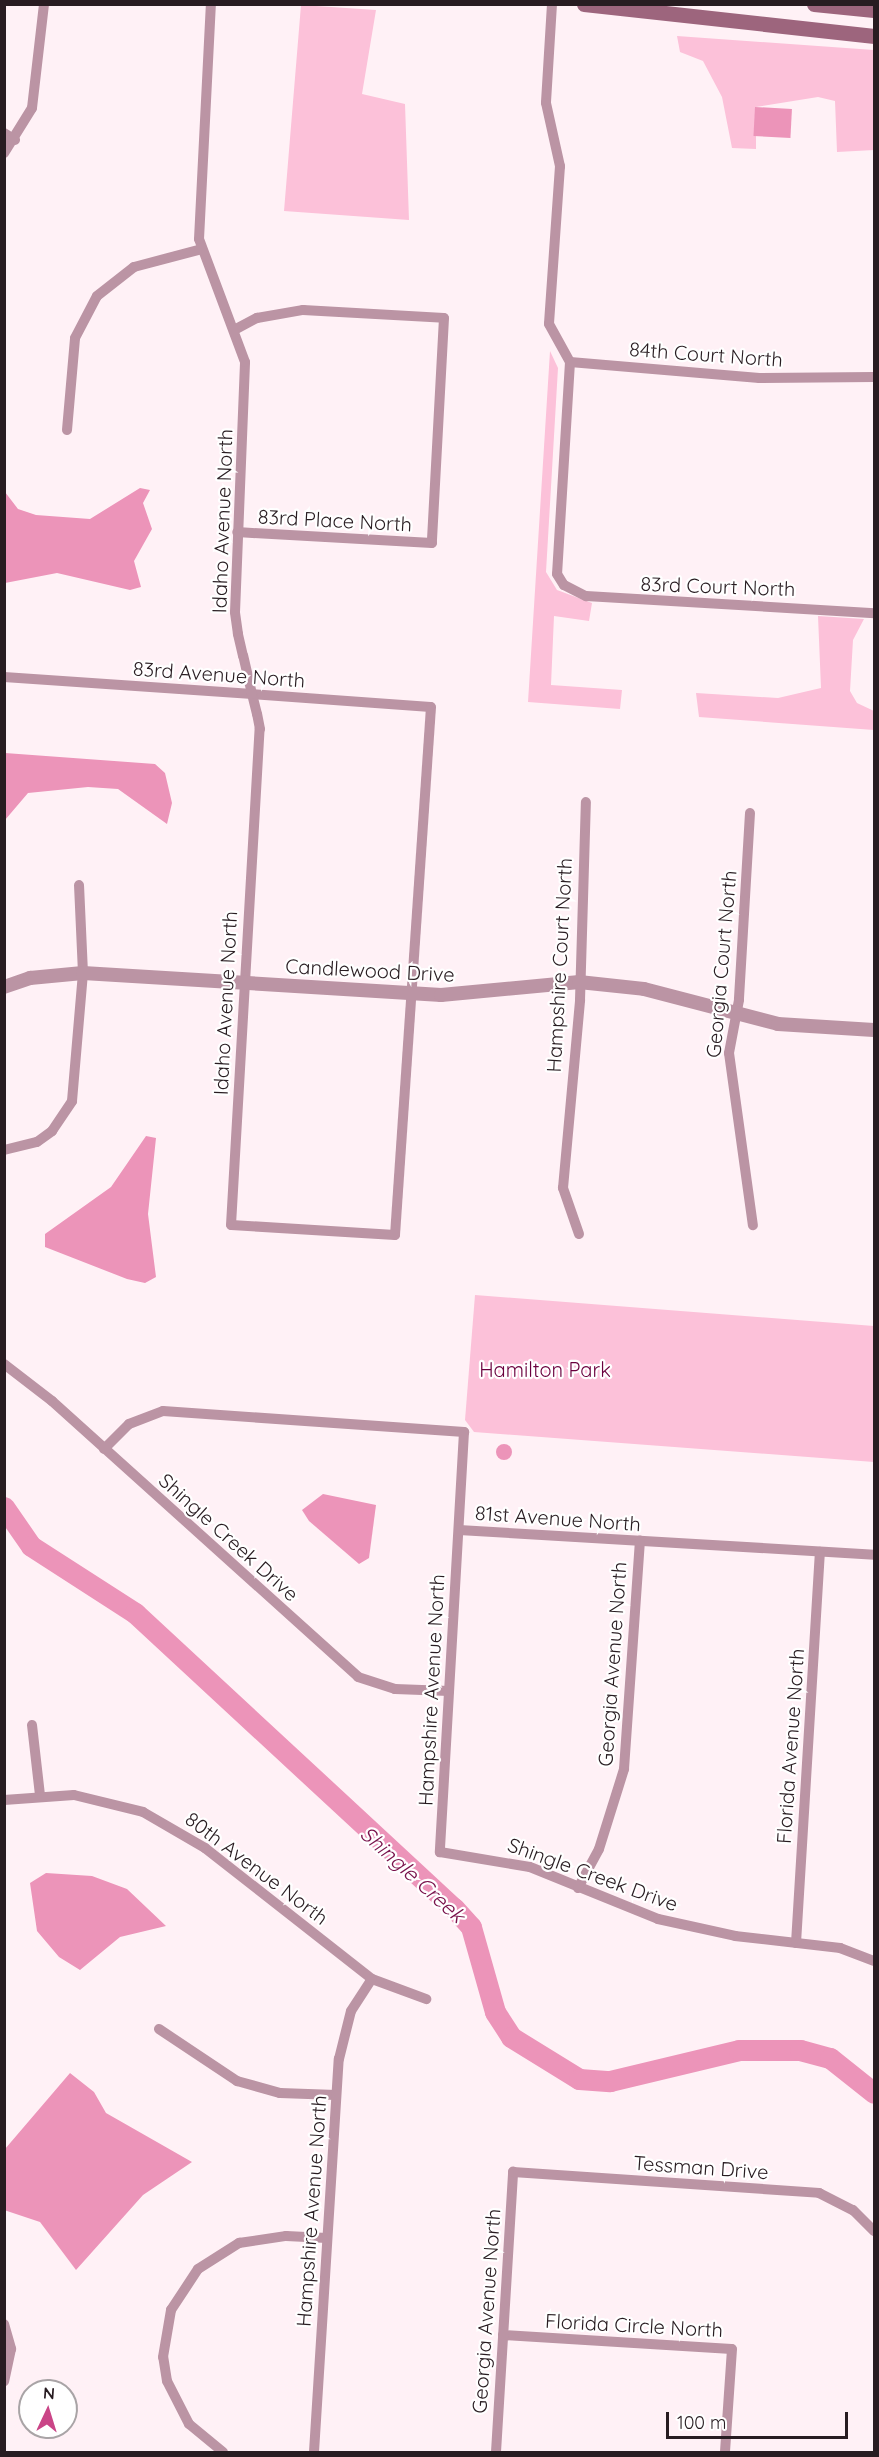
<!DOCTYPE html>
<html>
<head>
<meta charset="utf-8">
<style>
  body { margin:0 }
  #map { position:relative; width:879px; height:2457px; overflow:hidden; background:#fff1f6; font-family:Quicksand,sans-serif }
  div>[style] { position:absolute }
  .green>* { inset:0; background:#fcc1d9 }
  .water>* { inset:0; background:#ec94b9; transform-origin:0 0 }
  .round { border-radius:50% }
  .river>* { height:21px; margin:-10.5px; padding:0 10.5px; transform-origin:10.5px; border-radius:10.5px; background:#ec94b9 }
  .minor>* { height:10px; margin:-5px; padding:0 5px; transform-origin:5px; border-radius:5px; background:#bb94a4 }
  .tertiary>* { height:14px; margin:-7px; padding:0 7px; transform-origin:7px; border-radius:7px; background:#bb94a4 }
  .secondary>* { height:15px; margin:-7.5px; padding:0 7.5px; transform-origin:7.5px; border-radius:7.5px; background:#9d657d }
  span { translate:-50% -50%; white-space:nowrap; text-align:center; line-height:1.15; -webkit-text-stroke:4.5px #fff; paint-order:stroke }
  .street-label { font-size:20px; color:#281c21 }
  .park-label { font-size:20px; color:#6a003e }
  .water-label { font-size:21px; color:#78114a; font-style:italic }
  .frame { position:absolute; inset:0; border:6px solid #281c21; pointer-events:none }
  .north { position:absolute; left:18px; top:2379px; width:60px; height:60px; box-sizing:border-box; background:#fff; border:2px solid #a9a4a6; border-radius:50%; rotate:4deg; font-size:16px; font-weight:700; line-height:24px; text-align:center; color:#281c21 }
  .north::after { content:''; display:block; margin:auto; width:21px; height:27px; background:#ca4587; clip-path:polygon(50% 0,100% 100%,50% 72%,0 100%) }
  .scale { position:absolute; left:666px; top:2412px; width:182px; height:27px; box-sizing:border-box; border:3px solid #281c21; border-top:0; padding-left:8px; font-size:18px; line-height:21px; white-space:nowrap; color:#281c21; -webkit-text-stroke:4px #fff; paint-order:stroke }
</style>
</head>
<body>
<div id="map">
  <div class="green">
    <i style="clip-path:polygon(301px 5px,376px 10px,362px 94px,405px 104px,409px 220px,284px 211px)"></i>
    <i style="clip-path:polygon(677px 36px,874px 50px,874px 150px,837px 152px,835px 101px,818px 97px,756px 107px,756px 149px,732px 148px,722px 97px,703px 61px,680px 52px)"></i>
    <i style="clip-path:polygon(550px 351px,558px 368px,546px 572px,557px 590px,592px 603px,589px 621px,554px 616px,551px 685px,622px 690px,620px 709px,528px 702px)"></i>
    <i style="clip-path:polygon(818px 616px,864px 619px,853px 640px,850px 691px,857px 703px,874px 711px,874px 730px,699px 717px,696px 693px,778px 698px,821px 688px)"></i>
    <i style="clip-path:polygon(475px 1295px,874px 1326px,874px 1462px,474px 1432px,465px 1420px)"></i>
  </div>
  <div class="water">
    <i style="left:755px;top:107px;width:37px;height:29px;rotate:3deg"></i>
    <i style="clip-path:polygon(140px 488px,150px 490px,143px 503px,152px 529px,134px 561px,141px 587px,130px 590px,57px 573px,5px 583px,5px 492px,18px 509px,36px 515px,90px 519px)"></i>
    <i style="clip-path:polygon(5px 753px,155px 764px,165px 773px,172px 803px,167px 824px,118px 789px,88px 787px,28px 793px,5px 820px)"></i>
    <i style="clip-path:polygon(146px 1136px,156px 1138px,148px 1214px,156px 1277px,145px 1283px,127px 1279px,45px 1247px,45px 1234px,111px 1187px)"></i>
    <i class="round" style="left:496px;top:1444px;width:16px;height:16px"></i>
    <i style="clip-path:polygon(323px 1494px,376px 1505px,369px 1558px,359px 1564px,309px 1521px,302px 1510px)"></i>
    <i style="clip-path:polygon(46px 1873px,92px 1876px,127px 1889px,166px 1926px,120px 1937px,80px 1970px,59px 1957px,37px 1931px,30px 1883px)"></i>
    <i style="clip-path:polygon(70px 2073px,94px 2092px,106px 2113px,192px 2162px,143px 2195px,76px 2270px,40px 2222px,4px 2210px,5px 2149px)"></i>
  </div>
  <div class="river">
    <i style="left:4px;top:1507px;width:47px;rotate:55.3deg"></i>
    <i style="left:31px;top:1546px;width:124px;rotate:32.8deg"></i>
    <i style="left:135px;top:1613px;width:434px;rotate:42.8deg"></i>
    <i style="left:454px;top:1908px;width:25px;rotate:48deg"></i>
    <i style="left:471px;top:1927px;width:88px;rotate:74.2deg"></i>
    <i style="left:495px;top:2012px;width:30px;rotate:57deg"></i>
    <i style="left:511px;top:2037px;width:80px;rotate:31.7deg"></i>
    <i style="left:579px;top:2079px;width:31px;rotate:4deg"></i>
    <i style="left:610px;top:2081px;width:133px;rotate:-13.5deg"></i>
    <i style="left:739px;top:2050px;width:61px"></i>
    <i style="left:800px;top:2050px;width:31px;rotate:15deg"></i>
    <i style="left:830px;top:2058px;width:56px;rotate:38.5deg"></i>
  </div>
  <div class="minor">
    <i style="left:552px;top:4px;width:99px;rotate:93.5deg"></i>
    <i style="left:546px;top:103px;width:65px;rotate:77.5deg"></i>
    <i style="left:560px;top:166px;width:158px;rotate:94deg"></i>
    <i style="left:549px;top:324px;width:43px;rotate:61.1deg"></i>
    <i style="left:570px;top:362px;width:212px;rotate:93.5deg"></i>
    <i style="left:557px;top:574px;width:13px;rotate:58deg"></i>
    <i style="left:564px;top:585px;width:25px;rotate:27deg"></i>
    <i style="left:586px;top:596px;width:289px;rotate:3.4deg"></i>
    <i style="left:4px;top:133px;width:13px;rotate:32deg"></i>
    <i style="left:4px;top:153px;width:53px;rotate:-58.1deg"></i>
    <i style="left:32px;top:108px;width:105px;rotate:-83.4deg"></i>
    <i style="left:236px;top:329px;width:24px;rotate:-28deg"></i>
    <i style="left:257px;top:318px;width:47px;rotate:-9.9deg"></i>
    <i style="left:303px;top:310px;width:141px;rotate:3.2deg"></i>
    <i style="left:444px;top:318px;width:225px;rotate:93.1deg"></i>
    <i style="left:432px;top:543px;width:195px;rotate:-176.8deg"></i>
    <i style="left:570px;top:362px;width:190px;rotate:4.8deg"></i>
    <i style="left:759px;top:378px;width:115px;rotate:-0.5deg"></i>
    <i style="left:67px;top:430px;width:92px;rotate:-85deg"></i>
    <i style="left:75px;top:338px;width:47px;rotate:-62.4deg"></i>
    <i style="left:97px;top:296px;width:47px;rotate:-38.1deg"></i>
    <i style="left:134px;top:267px;width:70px;rotate:-14.8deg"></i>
    <i style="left:4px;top:677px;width:249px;rotate:3.9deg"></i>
    <i style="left:252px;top:694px;width:179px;rotate:4.2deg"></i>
    <i style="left:431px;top:707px;width:529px;rotate:93.9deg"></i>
    <i style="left:395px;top:1235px;width:164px;rotate:-176.5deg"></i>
    <i style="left:231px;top:1225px;width:497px;rotate:-86.7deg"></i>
    <i style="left:260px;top:729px;width:15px;rotate:-101deg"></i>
    <i style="left:257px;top:714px;width:21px;rotate:-104deg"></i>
    <i style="left:252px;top:694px;width:39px;rotate:-103deg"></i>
    <i style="left:243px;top:656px;width:23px;rotate:-103deg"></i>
    <i style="left:238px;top:634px;width:22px;rotate:-98deg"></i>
    <i style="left:235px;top:612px;width:250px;rotate:-87.7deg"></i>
    <i style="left:245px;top:362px;width:131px;rotate:-110.5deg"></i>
    <i style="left:199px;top:239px;width:235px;rotate:-87.1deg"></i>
    <i style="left:750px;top:813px;width:187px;rotate:93.4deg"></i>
    <i style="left:739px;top:1000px;width:54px;rotate:100.7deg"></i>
    <i style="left:729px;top:1053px;width:174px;rotate:82.1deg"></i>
    <i style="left:4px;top:1150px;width:34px;rotate:-14deg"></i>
    <i style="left:37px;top:1142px;width:19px;rotate:-36deg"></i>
    <i style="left:52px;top:1131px;width:36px;rotate:-56deg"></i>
    <i style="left:72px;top:1101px;width:128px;rotate:-85.1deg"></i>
    <i style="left:83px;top:973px;width:88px;rotate:-92.6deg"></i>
    <i style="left:579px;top:1234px;width:49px;rotate:-109.2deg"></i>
    <i style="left:563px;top:1188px;width:189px;rotate:-84.8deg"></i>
    <i style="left:580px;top:1000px;width:198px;rotate:-88.3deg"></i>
    <i style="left:4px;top:1364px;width:61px;rotate:37.6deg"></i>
    <i style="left:52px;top:1401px;width:412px;rotate:42deg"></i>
    <i style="left:358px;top:1677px;width:39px;rotate:18deg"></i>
    <i style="left:395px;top:1689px;width:54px;rotate:2.1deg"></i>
    <i style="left:104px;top:1449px;width:35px;rotate:-45deg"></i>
    <i style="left:129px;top:1424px;width:36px;rotate:-21deg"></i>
    <i style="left:163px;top:1411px;width:302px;rotate:4deg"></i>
    <i style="left:464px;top:1432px;width:421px;rotate:93.3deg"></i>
    <i style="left:440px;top:1852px;width:91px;rotate:9.5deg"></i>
    <i style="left:530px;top:1867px;width:138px;rotate:22.1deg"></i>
    <i style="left:658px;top:1919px;width:79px;rotate:12.4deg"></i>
    <i style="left:735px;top:1936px;width:106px;rotate:6.5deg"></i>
    <i style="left:840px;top:1948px;width:36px;rotate:21deg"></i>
    <i style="left:459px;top:1530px;width:416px;rotate:3.4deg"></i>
    <i style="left:32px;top:1725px;width:70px;rotate:83.5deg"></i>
    <i style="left:4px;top:1800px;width:70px;rotate:-4.1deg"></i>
    <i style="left:74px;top:1795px;width:71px;rotate:13.8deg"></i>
    <i style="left:143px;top:1812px;width:72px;rotate:30.1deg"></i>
    <i style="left:205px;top:1848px;width:212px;rotate:38.1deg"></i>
    <i style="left:372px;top:1979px;width:58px;rotate:20.3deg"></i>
    <i style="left:578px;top:1888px;width:44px;rotate:-61.7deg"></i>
    <i style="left:599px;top:1849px;width:84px;rotate:-72.6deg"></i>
    <i style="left:624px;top:1769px;width:229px;rotate:-86deg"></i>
    <i style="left:796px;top:1943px;width:392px;rotate:-86.5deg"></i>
    <i style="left:159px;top:2029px;width:94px;rotate:33.7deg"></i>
    <i style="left:237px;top:2081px;width:45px;rotate:15.6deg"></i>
    <i style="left:280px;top:2093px;width:56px;rotate:2deg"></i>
    <i style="left:4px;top:2324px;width:26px;rotate:74deg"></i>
    <i style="left:11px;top:2349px;width:33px;rotate:102deg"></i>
    <i style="left:503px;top:2335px;width:229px;rotate:3.5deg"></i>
    <i style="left:732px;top:2349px;width:103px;rotate:93.9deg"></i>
    <i style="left:223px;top:2452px;width:44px;rotate:-140.5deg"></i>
    <i style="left:189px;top:2424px;width:48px;rotate:-117.1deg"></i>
    <i style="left:167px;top:2381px;width:24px;rotate:-99deg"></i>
    <i style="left:163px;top:2357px;width:48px;rotate:-80.3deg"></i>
    <i style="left:171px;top:2310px;width:49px;rotate:-56.6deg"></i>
    <i style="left:198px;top:2269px;width:49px;rotate:-32.4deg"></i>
    <i style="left:239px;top:2243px;width:48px;rotate:-8.5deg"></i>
    <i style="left:286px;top:2236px;width:41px;rotate:2.8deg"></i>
    <i style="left:314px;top:2452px;width:394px;rotate:-86.4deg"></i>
    <i style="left:339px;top:2059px;width:49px;rotate:-76deg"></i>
    <i style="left:351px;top:2011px;width:38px;rotate:-57deg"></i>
    <i style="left:496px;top:2452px;width:281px;rotate:-86.5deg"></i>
    <i style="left:513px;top:2172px;width:307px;rotate:3.9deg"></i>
    <i style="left:819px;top:2193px;width:38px;rotate:27deg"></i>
    <i style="left:853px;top:2210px;width:30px;rotate:45deg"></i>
  </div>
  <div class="tertiary">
    <i style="left:4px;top:987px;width:28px;rotate:-19deg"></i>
    <i style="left:30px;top:978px;width:53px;rotate:-5.4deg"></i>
    <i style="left:83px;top:973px;width:359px;rotate:3.5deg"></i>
    <i style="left:441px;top:995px;width:139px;rotate:-5.4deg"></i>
    <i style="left:579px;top:982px;width:65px;rotate:6.1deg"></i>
    <i style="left:644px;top:989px;width:138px;rotate:14.6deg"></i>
    <i style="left:778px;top:1024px;width:96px;rotate:3.6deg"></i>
  </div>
  <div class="secondary">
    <i style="left:584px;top:4px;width:292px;rotate:6.3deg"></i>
    <i style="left:814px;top:4px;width:60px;rotate:5.7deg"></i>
  </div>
  <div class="street-label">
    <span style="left:706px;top:354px;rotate:4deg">84th Court North</span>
    <span style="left:335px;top:520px;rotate:3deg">83rd Place North</span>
    <span style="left:222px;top:521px;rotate:-88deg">Idaho Avenue North</span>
    <span style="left:718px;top:586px;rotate:2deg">83rd Court North</span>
    <span style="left:219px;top:674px;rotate:4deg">83rd Avenue North</span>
    <span style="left:721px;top:964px;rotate:-85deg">Georgia Court North</span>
    <span style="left:559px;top:965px;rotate:-87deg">Hampshire Court North</span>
    <span style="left:370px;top:970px;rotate:3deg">Candlewood Drive</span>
    <span style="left:225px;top:1003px;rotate:-87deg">Idaho Avenue North</span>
    <span style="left:558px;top:1518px;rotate:4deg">81st Avenue North</span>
    <span style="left:229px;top:1537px;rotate:42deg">Shingle Creek Drive</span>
    <span style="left:612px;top:1664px;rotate:-86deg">Georgia Avenue North</span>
    <span style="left:431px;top:1690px;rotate:-87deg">Hampshire Avenue North</span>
    <span style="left:790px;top:1746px;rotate:-86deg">Florida Avenue North</span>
    <span style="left:257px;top:1868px;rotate:37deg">80th Avenue North</span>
    <span style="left:593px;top:1874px;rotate:20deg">Shingle Creek Drive</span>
    <span style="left:701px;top:2167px;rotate:4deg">Tessman Drive</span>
    <span style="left:311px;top:2211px;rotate:-86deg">Hampshire Avenue North</span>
    <span style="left:486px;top:2311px;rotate:-86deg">Georgia Avenue North</span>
    <span style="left:634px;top:2325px;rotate:3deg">Florida Circle North</span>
  </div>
  <div class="park-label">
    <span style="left:545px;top:1369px">Hamilton Park</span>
  </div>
  <div class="water-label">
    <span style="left:413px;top:1874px;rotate:42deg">Shingle Creek</span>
  </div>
  <div class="frame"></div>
  <div class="north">N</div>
  <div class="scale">100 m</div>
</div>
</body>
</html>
